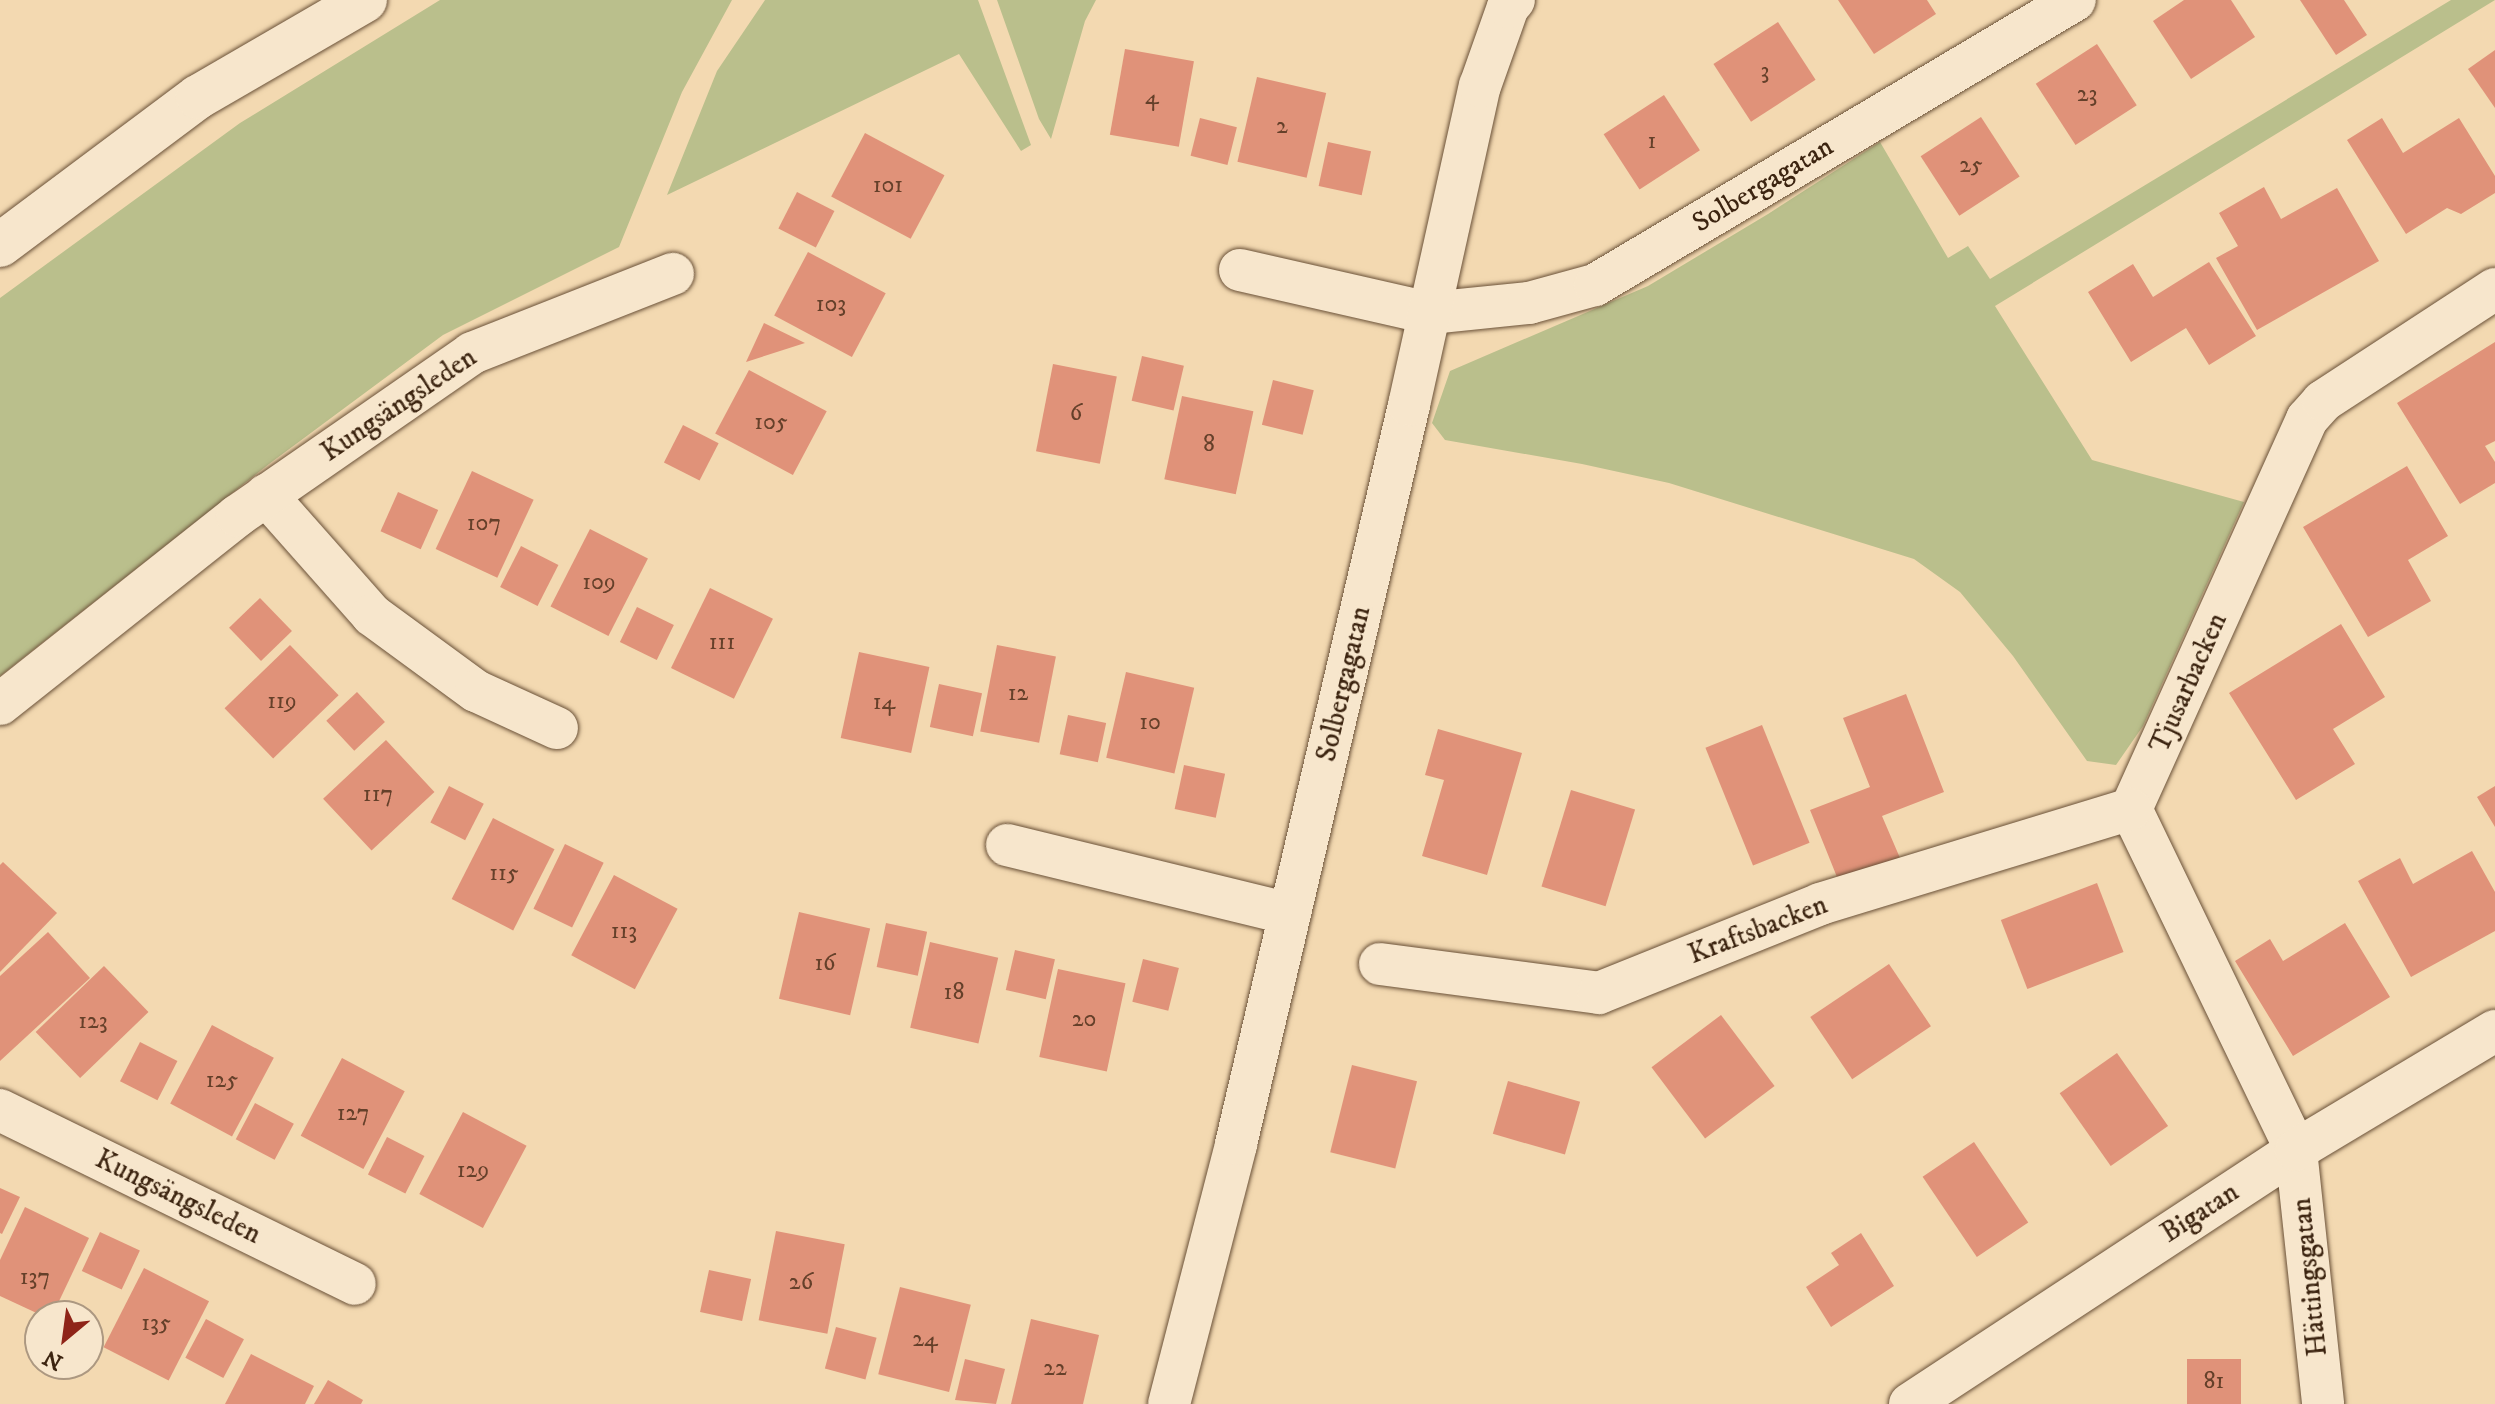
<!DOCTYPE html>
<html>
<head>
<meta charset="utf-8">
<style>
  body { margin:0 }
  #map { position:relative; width:2495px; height:1404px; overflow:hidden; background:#f3d9b1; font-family:"IM FELL DW Pica",serif }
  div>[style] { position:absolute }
  .green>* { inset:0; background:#babf8c }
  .building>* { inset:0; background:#e09279; transform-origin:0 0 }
  .roads { filter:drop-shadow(0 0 2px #6a5138) drop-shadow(0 0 2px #6a5138) }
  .minor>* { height:42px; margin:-21px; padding:0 21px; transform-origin:21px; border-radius:21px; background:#f7e6cc }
  .secondary>* { height:44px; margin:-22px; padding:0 22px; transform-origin:22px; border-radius:22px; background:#f7e6cc }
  span { translate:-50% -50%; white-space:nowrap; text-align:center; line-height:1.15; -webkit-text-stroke:6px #f7e6cc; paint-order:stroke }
  .number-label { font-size:24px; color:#65402a }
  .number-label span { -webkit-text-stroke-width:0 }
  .street-label { font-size:28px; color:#3c2410 }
  .north { position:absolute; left:24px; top:1300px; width:80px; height:80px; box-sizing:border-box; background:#f7e6cc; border:2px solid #ac9881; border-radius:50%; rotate:209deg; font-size:22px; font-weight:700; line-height:32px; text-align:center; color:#3c2410 }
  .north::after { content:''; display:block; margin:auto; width:28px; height:36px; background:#8f2418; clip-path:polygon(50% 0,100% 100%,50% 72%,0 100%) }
</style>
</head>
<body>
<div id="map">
  <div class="green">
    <i style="clip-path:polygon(440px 0,732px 0,682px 92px,619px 247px,443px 335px,269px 464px,0 676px,0 298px,240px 123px)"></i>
    <i style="clip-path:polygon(765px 0,978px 0,1031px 145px,1021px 151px,959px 54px,667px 195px,717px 71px)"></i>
    <i style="clip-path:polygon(997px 0,1096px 0,1085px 21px,1051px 139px,1039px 119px)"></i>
    <i style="clip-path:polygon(2451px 0,2495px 0,1995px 306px,2092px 460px,2244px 502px,2143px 726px,2116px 765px,2087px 761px,2013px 656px,1960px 592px,1914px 559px,1669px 483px,1582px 464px,1445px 440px,1432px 423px,1450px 371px,1648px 286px,1768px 214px,1880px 142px,1948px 258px,1968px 246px,1990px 279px)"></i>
  </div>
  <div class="building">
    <i style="clip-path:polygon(1838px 0,1927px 0,1936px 14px,1874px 54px)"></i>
    <i style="clip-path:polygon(2184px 0,2231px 0,2255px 37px,2191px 79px,2153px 21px)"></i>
    <i style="clip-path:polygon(2300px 0,2344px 0,2367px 35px,2336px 55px)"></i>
    <i style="left:1778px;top:22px;width:69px;height:77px;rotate:57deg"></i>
    <i style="left:2097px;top:44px;width:73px;height:73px;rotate:57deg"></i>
    <i style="left:1125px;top:49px;width:70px;height:87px;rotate:10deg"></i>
    <i style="clip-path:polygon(2495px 50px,2495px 108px,2468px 69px)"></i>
    <i style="left:1257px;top:77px;width:71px;height:87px;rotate:13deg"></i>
    <i style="left:1664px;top:95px;width:66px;height:72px;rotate:57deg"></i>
    <i style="left:1981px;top:117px;width:71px;height:72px;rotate:57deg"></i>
    <i style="left:1200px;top:118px;width:38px;height:39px;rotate:14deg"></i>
    <i style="clip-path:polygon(2382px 118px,2403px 153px,2459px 118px,2495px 176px,2495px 193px,2461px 214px,2447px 208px,2406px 234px,2347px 140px)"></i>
    <i style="left:865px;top:133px;width:90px;height:72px;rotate:28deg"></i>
    <i style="left:1328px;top:142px;width:44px;height:45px;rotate:12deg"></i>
    <i style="clip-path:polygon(2264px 187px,2281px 219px,2337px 188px,2379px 261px,2257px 330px,2216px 258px,2238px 246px,2219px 213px)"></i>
    <i style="left:797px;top:192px;width:42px;height:41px;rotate:27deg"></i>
    <i style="left:808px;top:252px;width:88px;height:72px;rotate:28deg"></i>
    <i style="clip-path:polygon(2209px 262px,2256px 336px,2209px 365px,2186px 328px,2131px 362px,2088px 292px,2133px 264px,2153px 297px)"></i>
    <i style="clip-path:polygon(764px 323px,805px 343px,746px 362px)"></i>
    <i style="clip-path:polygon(2495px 342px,2495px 441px,2485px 446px,2495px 462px,2495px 483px,2460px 504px,2397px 403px)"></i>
    <i style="left:1142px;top:356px;width:43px;height:46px;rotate:13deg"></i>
    <i style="left:1053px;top:364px;width:65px;height:89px;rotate:11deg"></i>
    <i style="left:749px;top:370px;width:88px;height:72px;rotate:28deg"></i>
    <i style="left:1273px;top:380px;width:42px;height:46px;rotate:14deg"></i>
    <i style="left:1182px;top:396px;width:73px;height:85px;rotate:12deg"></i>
    <i style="left:683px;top:425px;width:40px;height:42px;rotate:27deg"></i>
    <i style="clip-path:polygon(2407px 466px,2448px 536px,2408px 560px,2431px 601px,2368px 637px,2303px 527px)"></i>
    <i style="left:472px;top:471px;width:68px;height:86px;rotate:25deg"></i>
    <i style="left:398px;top:492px;width:44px;height:43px;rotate:24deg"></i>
    <i style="left:590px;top:529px;width:65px;height:87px;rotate:27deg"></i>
    <i style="left:521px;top:546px;width:42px;height:46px;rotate:27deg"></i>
    <i style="left:710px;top:588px;width:70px;height:89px;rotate:26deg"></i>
    <i style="left:260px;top:598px;width:46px;height:43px;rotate:46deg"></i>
    <i style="left:637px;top:607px;width:41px;height:39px;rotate:26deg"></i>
    <i style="clip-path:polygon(2341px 624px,2385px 697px,2333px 729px,2355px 764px,2296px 800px,2229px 693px)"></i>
    <i style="left:290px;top:645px;width:70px;height:91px;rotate:46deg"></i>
    <i style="left:997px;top:645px;width:60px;height:88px;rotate:11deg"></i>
    <i style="left:859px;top:652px;width:72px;height:88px;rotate:12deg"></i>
    <i style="left:1126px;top:672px;width:70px;height:88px;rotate:13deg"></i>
    <i style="left:939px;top:684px;width:44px;height:44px;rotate:12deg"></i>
    <i style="left:357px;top:692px;width:41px;height:42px;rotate:47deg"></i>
    <i style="clip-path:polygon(1906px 694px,1944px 792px,1882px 816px,1900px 858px,1839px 882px,1810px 810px,1870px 787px,1843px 718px)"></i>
    <i style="left:1068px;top:715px;width:39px;height:40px;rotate:12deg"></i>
    <i style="left:1762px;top:725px;width:127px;height:61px;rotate:68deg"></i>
    <i style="clip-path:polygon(1438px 729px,1522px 753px,1487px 875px,1422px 856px,1444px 780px,1425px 775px)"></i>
    <i style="left:386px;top:740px;width:71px;height:86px;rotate:47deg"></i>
    <i style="left:1184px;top:765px;width:42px;height:45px;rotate:12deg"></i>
    <i style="left:449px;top:786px;width:39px;height:41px;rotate:27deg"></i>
    <i style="clip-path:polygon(2495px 786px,2495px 827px,2477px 797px)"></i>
    <i style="left:1571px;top:790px;width:67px;height:101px;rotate:17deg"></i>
    <i style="left:493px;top:818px;width:69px;height:91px;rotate:27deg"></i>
    <i style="left:565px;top:844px;width:43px;height:72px;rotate:26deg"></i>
    <i style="clip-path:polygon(2472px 851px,2495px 892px,2495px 931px,2411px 977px,2358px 881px,2400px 858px,2413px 884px)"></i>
    <i style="clip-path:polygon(3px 862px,57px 913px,0 972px,0 865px)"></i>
    <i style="left:614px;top:875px;width:72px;height:91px;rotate:28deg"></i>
    <i style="left:2097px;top:883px;width:74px;height:103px;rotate:69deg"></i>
    <i style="left:799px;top:912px;width:73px;height:89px;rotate:13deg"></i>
    <i style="left:886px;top:923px;width:42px;height:45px;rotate:12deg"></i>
    <i style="clip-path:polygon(2345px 923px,2390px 997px,2293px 1056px,2235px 961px,2270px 939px,2283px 961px)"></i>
    <i style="clip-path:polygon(48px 932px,90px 978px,0 1061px,0 976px)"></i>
    <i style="left:930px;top:942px;width:70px;height:88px;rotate:13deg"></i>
    <i style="left:1015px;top:950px;width:41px;height:41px;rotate:13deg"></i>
    <i style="left:1143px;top:959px;width:37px;height:44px;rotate:14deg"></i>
    <i style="left:1889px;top:964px;width:75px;height:95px;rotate:56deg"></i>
    <i style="left:104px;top:966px;width:64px;height:95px;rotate:46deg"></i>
    <i style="left:1058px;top:969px;width:69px;height:90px;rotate:12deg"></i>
    <i style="left:1721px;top:1015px;width:89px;height:87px;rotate:53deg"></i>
    <i style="left:212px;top:1025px;width:70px;height:89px;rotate:28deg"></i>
    <i style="left:140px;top:1042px;width:42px;height:44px;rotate:27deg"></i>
    <i style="left:2117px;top:1053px;width:89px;height:70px;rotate:55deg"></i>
    <i style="left:342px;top:1058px;width:71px;height:88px;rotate:28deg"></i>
    <i style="left:1352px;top:1065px;width:67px;height:90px;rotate:14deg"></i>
    <i style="left:1508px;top:1081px;width:75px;height:55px;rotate:16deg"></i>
    <i style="left:255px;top:1103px;width:44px;height:41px;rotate:28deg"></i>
    <i style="left:463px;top:1112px;width:72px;height:93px;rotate:28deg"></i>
    <i style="left:387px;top:1137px;width:42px;height:42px;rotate:27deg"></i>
    <i style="left:1974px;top:1142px;width:97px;height:62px;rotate:56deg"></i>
    <i style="clip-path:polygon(0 1188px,20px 1197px,2px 1234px,0 1233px)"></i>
    <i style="clip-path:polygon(25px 1207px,89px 1238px,52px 1316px,43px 1316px,0 1296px,0 1260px)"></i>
    <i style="left:776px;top:1231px;width:70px;height:91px;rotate:11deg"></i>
    <i style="left:100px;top:1232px;width:44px;height:43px;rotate:25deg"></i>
    <i style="clip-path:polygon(1861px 1233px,1894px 1286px,1831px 1327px,1806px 1287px,1839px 1265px,1831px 1253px)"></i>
    <i style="left:144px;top:1268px;width:73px;height:89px;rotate:27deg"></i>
    <i style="left:709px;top:1270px;width:43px;height:43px;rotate:12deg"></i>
    <i style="left:900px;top:1287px;width:73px;height:90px;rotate:14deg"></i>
    <i style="left:206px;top:1319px;width:43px;height:44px;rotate:28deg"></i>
    <i style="clip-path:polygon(1031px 1319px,1099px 1335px,1083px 1404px,1011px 1404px)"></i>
    <i style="left:836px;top:1327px;width:42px;height:43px;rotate:15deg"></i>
    <i style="clip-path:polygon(251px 1354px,314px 1386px,305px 1404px,225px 1404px)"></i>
    <i style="clip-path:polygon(965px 1359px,1005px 1369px,996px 1404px,955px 1400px)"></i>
    <i style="left:2187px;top:1359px;width:54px;height:45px"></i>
    <i style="clip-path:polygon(328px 1380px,363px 1400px,361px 1404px,314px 1404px)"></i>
  </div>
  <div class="roads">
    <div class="minor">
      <i style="left:1240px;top:270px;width:195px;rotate:12.8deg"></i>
      <i style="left:1430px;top:313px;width:100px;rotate:-5.8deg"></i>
      <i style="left:1529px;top:303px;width:68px;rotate:-15.3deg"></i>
      <i style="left:1595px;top:285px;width:558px;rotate:-30.7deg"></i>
      <i style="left:266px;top:495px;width:160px;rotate:48.5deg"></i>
      <i style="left:372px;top:615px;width:129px;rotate:36.2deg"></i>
      <i style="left:476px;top:691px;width:89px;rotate:24.6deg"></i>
      <i style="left:0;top:704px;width:303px;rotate:-38.4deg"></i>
      <i style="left:237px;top:516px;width:286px;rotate:-34.7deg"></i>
      <i style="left:472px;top:353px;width:216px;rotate:-21.5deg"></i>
      <i style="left:2131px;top:809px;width:428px;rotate:-65.7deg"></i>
      <i style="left:2307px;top:419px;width:24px;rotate:-48deg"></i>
      <i style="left:2323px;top:401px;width:205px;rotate:-33.1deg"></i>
      <i style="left:2131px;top:809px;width:379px;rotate:64.2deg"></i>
      <i style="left:2296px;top:1150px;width:255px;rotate:83.9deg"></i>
      <i style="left:1007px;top:845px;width:291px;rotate:13.7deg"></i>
      <i style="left:1380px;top:964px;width:221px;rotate:7.5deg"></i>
      <i style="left:1599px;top:993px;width:238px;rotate:-21.9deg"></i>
      <i style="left:1820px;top:904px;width:325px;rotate:-17deg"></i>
      <i style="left:0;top:1110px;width:395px;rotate:26.1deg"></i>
      <i style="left:1169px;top:1404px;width:268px;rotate:-75.5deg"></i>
      <i style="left:1236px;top:1144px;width:759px;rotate:-76.82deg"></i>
      <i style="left:1409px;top:405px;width:327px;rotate:-77.5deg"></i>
      <i style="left:1480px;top:86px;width:84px;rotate:-70.5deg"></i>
      <i style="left:1508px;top:7px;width:9px;rotate:-49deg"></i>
      <i style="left:1910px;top:1404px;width:462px;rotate:-33.3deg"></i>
      <i style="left:2296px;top:1150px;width:232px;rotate:-30.9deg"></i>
    </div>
    <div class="secondary">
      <i style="left:0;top:245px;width:247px;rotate:-36.8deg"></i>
      <i style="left:198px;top:97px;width:193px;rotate:-30.1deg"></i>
    </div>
  </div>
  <div class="number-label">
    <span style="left:1765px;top:72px">3</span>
    <span style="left:2087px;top:95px">23</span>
    <span style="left:1152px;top:98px">4</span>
    <span style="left:1282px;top:127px">2</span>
    <span style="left:1652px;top:142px">1</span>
    <span style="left:1971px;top:166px">25</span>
    <span style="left:888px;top:186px">101</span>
    <span style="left:831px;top:305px">103</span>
    <span style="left:1076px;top:414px">6</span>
    <span style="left:771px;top:423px">105</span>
    <span style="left:1209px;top:445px">8</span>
    <span style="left:484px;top:524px">107</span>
    <span style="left:599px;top:583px">109</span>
    <span style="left:722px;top:643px">111</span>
    <span style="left:1018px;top:694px">12</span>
    <span style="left:282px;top:702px">119</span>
    <span style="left:884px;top:703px">14</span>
    <span style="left:1150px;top:723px">10</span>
    <span style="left:378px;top:795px">117</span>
    <span style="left:504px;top:874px">115</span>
    <span style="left:624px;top:932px">113</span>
    <span style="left:825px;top:964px">16</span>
    <span style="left:954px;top:993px">18</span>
    <span style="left:1084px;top:1020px">20</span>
    <span style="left:93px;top:1022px">123</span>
    <span style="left:222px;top:1081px">125</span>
    <span style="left:353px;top:1114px">127</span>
    <span style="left:473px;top:1171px">129</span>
    <span style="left:35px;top:1278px">137</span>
    <span style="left:801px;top:1283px">26</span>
    <span style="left:156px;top:1324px">135</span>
    <span style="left:925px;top:1340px">24</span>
    <span style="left:1055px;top:1369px">22</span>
    <span style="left:2214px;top:1382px">81</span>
  </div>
  <div class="street-label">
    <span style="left:1763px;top:185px;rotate:-31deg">Solbergagatan</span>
    <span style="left:399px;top:405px;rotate:-34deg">Kungsängsleden</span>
    <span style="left:2189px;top:683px;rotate:-66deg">Tjusarbacken</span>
    <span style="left:1344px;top:684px;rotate:-77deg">Solbergagatan</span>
    <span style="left:1758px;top:930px;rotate:-21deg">Kraftsbacken</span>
    <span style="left:178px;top:1197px;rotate:26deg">Kungsängsleden</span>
    <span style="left:2200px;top:1213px;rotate:-33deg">Bigatan</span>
    <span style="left:2310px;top:1277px;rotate:-96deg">Hättingsgatan</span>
  </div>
  <div class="north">N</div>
</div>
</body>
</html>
